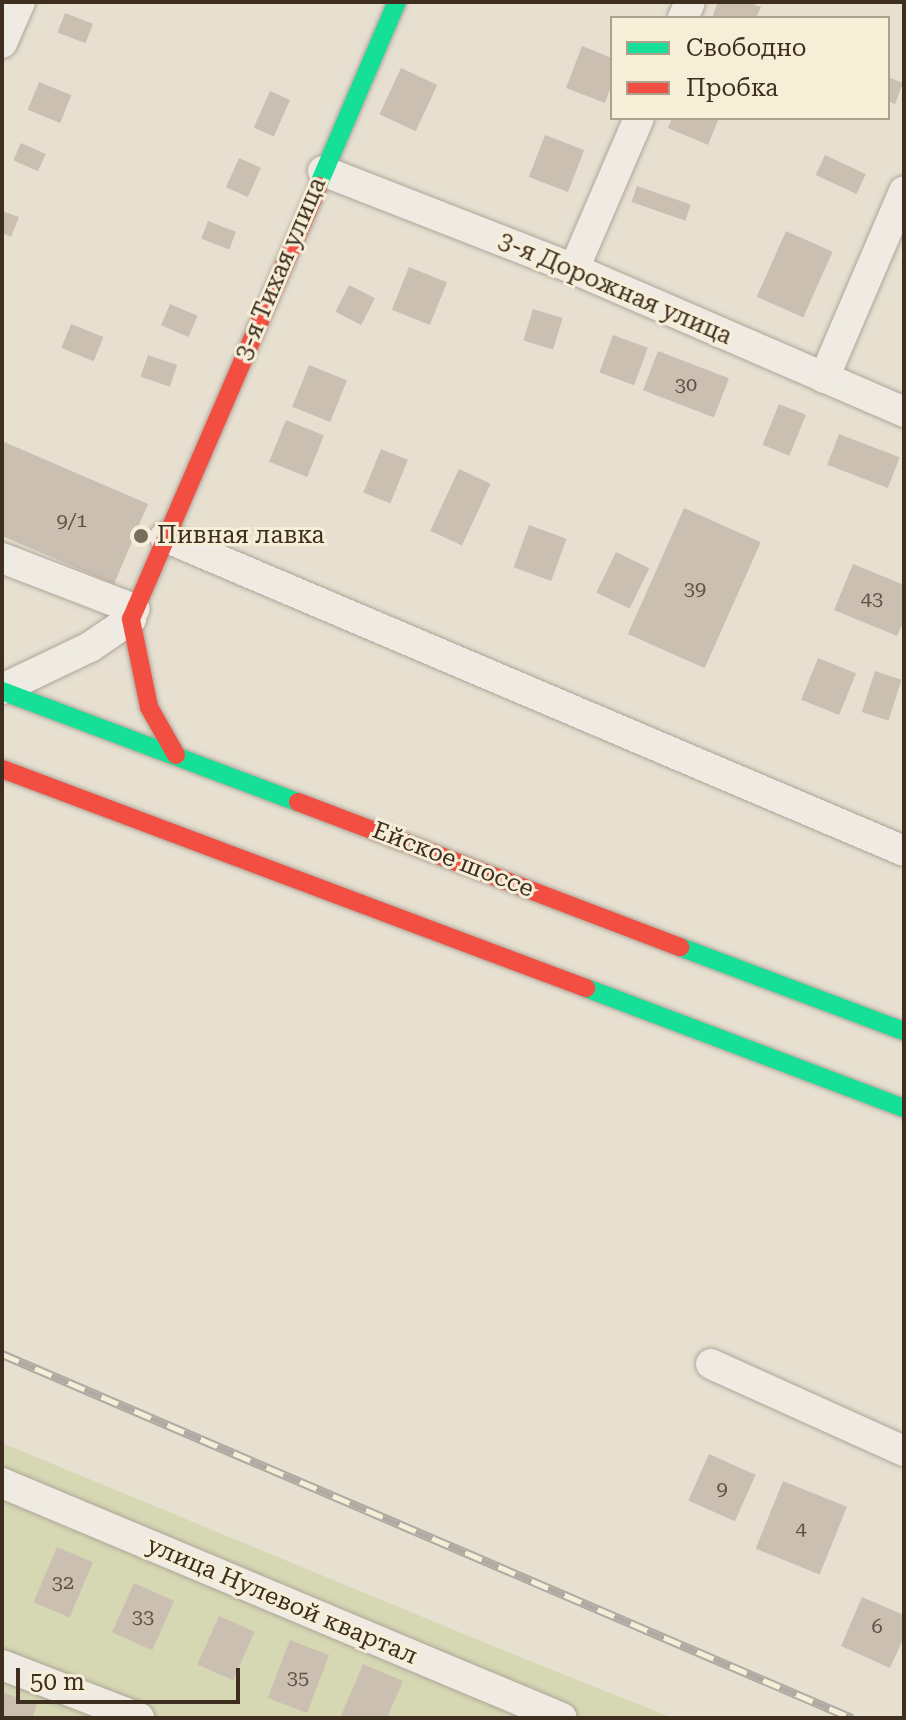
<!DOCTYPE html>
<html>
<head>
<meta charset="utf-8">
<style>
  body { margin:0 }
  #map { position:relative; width:906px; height:1720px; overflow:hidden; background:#e7e0d1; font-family:"Roboto Serif",serif }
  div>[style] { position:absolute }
  .green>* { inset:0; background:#d6d7b3 }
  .building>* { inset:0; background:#cbbfb2; transform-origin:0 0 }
  .roads { filter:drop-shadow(0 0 2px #ada599) drop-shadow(0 0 2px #ada599) }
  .street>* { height:30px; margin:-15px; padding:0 15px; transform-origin:15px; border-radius:15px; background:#efebe3 }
  .fast>* { height:18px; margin:-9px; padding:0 9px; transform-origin:9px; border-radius:9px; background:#16e098 }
  .jam>* { height:18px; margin:-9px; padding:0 9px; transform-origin:9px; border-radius:9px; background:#f24e42 }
  .rail>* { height:9px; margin-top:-4.5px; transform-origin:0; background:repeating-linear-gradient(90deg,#f7eed8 0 18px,#afaaa2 0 36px); box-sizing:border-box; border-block:2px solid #afaaa2 }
  .dots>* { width:22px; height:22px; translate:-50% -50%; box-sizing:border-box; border:4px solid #f7eed8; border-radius:50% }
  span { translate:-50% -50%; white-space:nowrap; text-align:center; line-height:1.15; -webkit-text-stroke:6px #f7eed8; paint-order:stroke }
  .number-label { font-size:20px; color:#605244 }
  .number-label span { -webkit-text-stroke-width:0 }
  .street-label { font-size:24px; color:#3d2e20 }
  .poi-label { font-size:24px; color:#3d2e20 }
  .left { translate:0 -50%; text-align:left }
  .frame { position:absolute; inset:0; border:4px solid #3d2e20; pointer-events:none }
  .legend { position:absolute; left:610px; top:16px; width:280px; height:104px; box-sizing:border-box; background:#f7eed8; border:2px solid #ada18e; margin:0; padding:10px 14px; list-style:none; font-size:24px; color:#3d2e20 }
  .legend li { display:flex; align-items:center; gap:16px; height:40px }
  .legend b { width:40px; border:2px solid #ada18e }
  .scale { position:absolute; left:16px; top:1668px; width:224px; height:36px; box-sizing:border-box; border:4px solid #3d2e20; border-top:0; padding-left:10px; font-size:24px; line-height:28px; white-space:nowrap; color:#3d2e20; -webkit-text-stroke:6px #f7eed8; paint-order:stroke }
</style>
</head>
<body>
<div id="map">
  <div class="green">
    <i style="clip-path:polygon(2px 1443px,532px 1662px,673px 1718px,2px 1718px)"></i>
  </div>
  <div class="building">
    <i style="clip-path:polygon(718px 2px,748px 2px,761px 7px,756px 18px,712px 18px)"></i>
    <i style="left:65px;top:13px;width:30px;height:21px;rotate:21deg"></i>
    <i style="clip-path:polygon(582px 46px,612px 58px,612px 84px,605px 103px,566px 88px)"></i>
    <i style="left:401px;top:68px;width:40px;height:51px;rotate:25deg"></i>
    <i style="clip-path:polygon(888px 77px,903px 83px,895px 104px,888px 101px)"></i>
    <i style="left:39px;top:82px;width:35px;height:30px;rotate:22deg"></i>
    <i style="left:270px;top:91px;width:22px;height:40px;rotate:24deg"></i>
    <i style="clip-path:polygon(672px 118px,719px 118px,708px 145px,668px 128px)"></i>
    <i style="left:545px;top:135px;width:42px;height:45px;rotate:21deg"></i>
    <i style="left:21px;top:143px;width:27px;height:19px;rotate:24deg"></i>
    <i style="left:825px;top:155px;width:45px;height:22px;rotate:25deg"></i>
    <i style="left:239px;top:158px;width:24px;height:32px;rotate:24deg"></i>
    <i style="left:637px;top:186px;width:57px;height:17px;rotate:19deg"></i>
    <i style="clip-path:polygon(2px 211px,19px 217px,11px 237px,2px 233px)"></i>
    <i style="left:208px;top:221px;width:30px;height:19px;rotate:21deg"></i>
    <i style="left:786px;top:231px;width:51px;height:72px;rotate:24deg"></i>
    <i style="left:409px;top:267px;width:41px;height:46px;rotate:22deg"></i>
    <i style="left:349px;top:285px;width:29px;height:30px;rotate:27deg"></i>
    <i style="left:170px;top:304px;width:30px;height:23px;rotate:23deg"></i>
    <i style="left:533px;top:309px;width:31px;height:33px;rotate:17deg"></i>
    <i style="left:71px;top:324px;width:35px;height:26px;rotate:22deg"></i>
    <i style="left:613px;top:335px;width:37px;height:40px;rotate:20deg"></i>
    <i style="left:658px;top:351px;width:76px;height:42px;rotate:21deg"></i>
    <i style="left:148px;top:355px;width:31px;height:23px;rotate:19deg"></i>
    <i style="left:309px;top:365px;width:41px;height:45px;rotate:22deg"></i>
    <i style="left:779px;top:404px;width:29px;height:44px;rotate:22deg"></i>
    <i style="left:286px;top:420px;width:41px;height:45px;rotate:22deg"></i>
    <i style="left:839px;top:434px;width:65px;height:33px;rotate:21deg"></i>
    <i style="clip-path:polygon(2px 441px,148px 504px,114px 584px,2px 536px)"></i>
    <i style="left:381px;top:449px;width:29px;height:47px;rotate:22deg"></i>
    <i style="left:459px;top:469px;width:35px;height:68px;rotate:25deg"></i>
    <i style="left:684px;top:508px;width:84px;height:138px;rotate:24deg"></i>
    <i style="left:529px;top:525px;width:40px;height:45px;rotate:20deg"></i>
    <i style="left:616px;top:552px;width:37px;height:45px;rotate:26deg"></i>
    <i style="clip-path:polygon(853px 564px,904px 585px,904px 621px,897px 636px,834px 610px)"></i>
    <i style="left:818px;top:658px;width:41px;height:45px;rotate:22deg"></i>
    <i style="left:875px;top:671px;width:28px;height:43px;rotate:18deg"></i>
    <i style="left:709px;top:1454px;width:51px;height:51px;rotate:24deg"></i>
    <i style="left:783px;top:1481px;width:69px;height:73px;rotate:22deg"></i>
    <i style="left:57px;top:1547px;width:39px;height:60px;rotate:23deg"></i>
    <i style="left:134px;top:1583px;width:44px;height:54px;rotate:24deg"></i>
    <i style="clip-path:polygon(862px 1597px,904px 1615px,904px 1637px,890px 1668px,841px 1646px)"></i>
    <i style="left:219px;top:1616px;width:39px;height:53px;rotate:24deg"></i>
    <i style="left:290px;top:1640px;width:42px;height:62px;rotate:21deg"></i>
    <i style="clip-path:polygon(363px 1664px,403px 1681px,387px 1718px,340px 1718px)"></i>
    <i style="clip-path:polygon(2px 1692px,37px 1705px,32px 1718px,2px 1718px)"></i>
  </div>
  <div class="roads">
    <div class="street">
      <i style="left:683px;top:18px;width:17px;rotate:-66deg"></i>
      <i style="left:2px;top:43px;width:45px;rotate:-66.3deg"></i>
      <i style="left:323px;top:171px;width:269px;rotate:21.3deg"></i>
      <i style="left:574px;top:269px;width:360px;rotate:23.4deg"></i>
      <i style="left:574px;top:269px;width:164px;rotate:-66.7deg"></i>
      <i style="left:824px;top:378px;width:203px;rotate:-66.8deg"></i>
      <i style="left:165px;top:537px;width:803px;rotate:23.02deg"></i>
      <i style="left:2px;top:558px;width:142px;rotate:21.1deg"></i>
      <i style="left:2px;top:689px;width:98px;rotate:-25.5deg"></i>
      <i style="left:90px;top:647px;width:50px;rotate:-34.3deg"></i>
      <i style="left:711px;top:1364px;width:212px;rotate:24.3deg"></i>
      <i style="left:2px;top:1483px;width:607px;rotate:22.77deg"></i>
      <i style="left:2px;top:1665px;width:147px;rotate:21.1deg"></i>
    </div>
    <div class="fast">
      <i style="left:318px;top:186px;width:200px;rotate:-66.8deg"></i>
      <i style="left:2px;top:691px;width:316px;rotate:20.6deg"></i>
      <i style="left:680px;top:947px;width:239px;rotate:20.6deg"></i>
      <i style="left:586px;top:988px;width:340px;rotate:20.7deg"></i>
    </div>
    <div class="jam">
      <i style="left:176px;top:755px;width:55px;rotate:-119.4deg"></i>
      <i style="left:149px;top:707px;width:90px;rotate:-101.6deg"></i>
      <i style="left:131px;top:619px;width:472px;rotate:-66.6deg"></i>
      <i style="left:2px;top:769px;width:624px;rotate:20.56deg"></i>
      <i style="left:298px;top:802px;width:409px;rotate:20.8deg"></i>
    </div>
  </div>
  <div class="rail">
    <i style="left:2px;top:1354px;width:925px;rotate:23.18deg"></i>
  </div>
  <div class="dots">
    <i style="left:141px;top:536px;background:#786c5e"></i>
  </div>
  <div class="number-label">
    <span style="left:686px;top:384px">30</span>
    <span style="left:72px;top:520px">9/1</span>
    <span style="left:695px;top:588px">39</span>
    <span style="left:872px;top:598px">43</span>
    <span style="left:722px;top:1488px">9</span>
    <span style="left:801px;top:1528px">4</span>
    <span style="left:63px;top:1582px">32</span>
    <span style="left:143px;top:1616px">33</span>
    <span style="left:877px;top:1626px">6</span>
    <span style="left:298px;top:1677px">35</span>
  </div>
  <div class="street-label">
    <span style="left:281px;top:269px;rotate:-67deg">3-я Тихая улица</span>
    <span style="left:615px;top:289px;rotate:23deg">3-я Дорожная улица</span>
    <span style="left:453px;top:860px;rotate:21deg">Ейское шоссе</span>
    <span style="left:282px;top:1601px;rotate:23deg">улица Нулевой квартал</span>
  </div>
  <div class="poi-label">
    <span class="left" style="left:157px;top:536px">Пивная лавка</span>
  </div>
  <div class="frame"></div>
  <ul class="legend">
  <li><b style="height:10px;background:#16e098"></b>Свободно</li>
  <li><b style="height:10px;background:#f24e42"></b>Пробка</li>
  </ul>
  <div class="scale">50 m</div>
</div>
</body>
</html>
